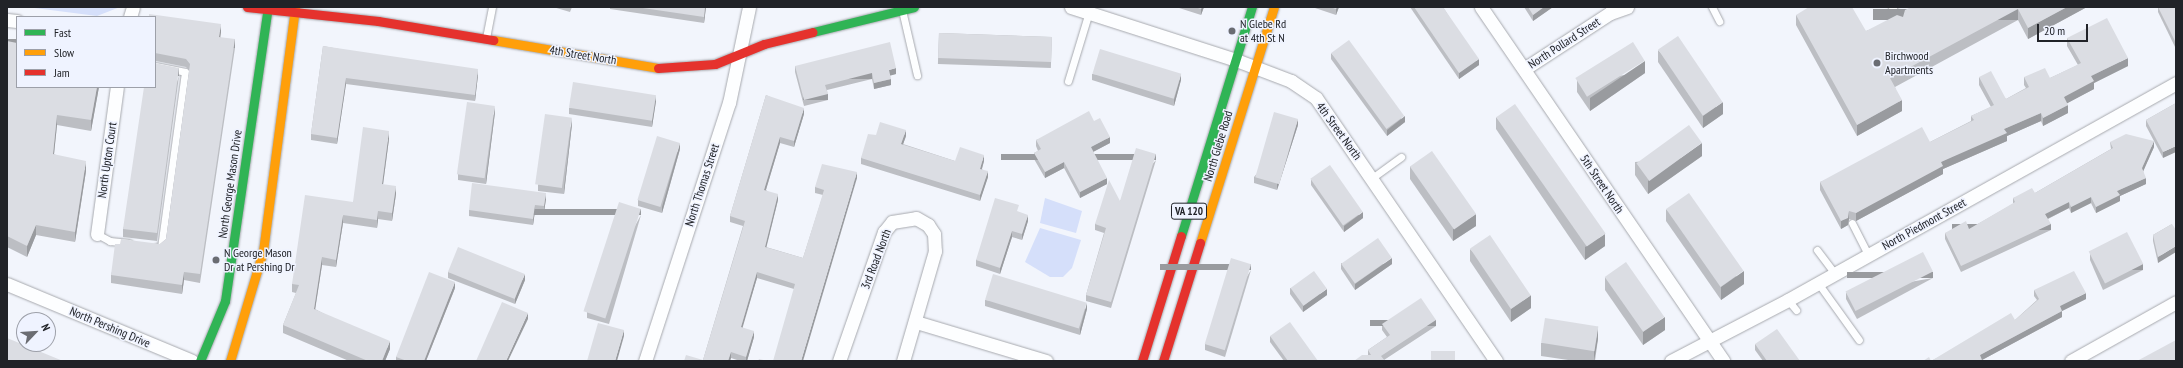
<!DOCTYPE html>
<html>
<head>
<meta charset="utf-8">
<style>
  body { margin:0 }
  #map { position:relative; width:2183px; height:368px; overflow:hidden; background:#f2f5fc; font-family:"PT Sans Narrow",sans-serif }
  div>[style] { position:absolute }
  .green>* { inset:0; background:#d5dffa }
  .roads { filter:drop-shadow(0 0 1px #a7a9ae) drop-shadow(0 0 1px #a7a9ae) }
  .lane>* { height:7px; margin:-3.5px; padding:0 3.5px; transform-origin:3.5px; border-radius:3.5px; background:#fdfeff }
  .street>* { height:13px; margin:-6.5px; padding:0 6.5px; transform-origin:6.5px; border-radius:6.5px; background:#fdfeff }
  .fast>* { height:9px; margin:-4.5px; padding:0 4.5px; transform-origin:4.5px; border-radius:4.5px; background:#30b455 }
  .slow>* { height:9px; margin:-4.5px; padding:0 4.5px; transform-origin:4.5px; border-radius:4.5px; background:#ff9f0a }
  .jam>* { height:9px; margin:-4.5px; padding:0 4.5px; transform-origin:4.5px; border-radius:4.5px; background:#e5322d }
  .wall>* { inset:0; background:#bcbec3; transform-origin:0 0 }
  .shaded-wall>* { inset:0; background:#999b9f; transform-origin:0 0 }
  .building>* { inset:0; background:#dbdde3; transform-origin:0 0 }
  .dots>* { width:11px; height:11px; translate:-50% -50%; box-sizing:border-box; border:2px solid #eff3ff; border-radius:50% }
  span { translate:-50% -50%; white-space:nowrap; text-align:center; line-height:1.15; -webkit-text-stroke:3px #eff3ff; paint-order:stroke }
  .shield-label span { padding:1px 3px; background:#eff3ff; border:1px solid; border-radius:3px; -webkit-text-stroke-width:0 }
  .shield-label { font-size:11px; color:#212328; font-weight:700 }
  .poi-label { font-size:12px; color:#212328 }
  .left { translate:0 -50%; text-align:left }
  .street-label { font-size:12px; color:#212328 }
  .frame { position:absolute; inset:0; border:8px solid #212328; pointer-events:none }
  .legend { position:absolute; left:16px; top:16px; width:140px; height:72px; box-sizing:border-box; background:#eff3ff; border:1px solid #9da0a9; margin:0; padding:5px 7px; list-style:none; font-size:12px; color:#212328 }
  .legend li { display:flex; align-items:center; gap:8px; height:20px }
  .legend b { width:20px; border:1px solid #9da0a9 }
  .north { position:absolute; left:16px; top:312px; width:40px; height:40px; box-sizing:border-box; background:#eff3ff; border:1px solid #9da0a9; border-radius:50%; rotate:65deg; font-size:11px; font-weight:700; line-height:16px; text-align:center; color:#212328 }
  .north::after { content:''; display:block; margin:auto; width:14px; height:18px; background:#6a6c72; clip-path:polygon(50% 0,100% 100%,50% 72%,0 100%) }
  .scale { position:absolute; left:2037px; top:24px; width:51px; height:18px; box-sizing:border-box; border:2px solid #212328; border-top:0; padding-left:5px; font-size:12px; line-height:14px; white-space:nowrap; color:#212328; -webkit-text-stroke:3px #eff3ff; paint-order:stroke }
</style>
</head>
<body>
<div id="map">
  <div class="green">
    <i style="clip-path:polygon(27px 7px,120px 7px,97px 16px)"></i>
    <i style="clip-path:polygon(1045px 198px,1082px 211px,1076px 233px,1040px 223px)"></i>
    <i style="clip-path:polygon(1040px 228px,1081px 240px,1072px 268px,1063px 277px,1050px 277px,1025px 262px)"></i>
  </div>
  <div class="roads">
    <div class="lane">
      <i style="left:1712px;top:7px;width:16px;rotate:63deg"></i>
      <i style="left:1892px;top:7px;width:18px;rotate:61deg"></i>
      <i style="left:902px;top:10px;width:67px;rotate:77deg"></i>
      <i style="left:486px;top:38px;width:32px;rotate:-79deg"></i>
      <i style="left:155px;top:66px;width:31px;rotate:11deg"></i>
      <i style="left:185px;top:72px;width:177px;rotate:97.8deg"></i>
      <i style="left:161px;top:247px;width:4px;rotate:180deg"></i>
      <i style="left:1068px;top:81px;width:72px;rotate:-73.1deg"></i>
      <i style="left:1372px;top:178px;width:36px;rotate:-36deg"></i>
      <i style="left:1852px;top:223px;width:36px;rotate:63deg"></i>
      <i style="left:97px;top:234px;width:15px;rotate:28deg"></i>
      <i style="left:110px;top:241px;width:19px;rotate:6deg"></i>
      <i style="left:1817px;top:250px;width:30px;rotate:53deg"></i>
      <i style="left:1818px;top:283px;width:70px;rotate:54.3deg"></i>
      <i style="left:1788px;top:300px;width:13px;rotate:51deg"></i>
    </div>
    <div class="street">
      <i style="left:1071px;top:7px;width:173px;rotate:17.8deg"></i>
      <i style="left:1236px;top:60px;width:59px;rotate:20.9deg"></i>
      <i style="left:1291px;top:81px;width:30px;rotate:34deg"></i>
      <i style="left:1316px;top:98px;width:319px;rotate:55.6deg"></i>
      <i style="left:1481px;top:7px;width:429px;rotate:55.6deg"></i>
      <i style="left:130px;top:17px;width:10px;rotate:-73deg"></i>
      <i style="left:7px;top:20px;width:10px;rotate:6deg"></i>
      <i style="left:1524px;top:69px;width:103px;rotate:-33.1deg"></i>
      <i style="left:1610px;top:13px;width:18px;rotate:-19deg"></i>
      <i style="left:97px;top:234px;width:148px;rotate:-82.3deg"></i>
      <i style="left:7px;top:284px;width:200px;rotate:22.6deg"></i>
      <i style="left:916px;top:322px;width:136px;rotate:16.7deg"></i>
      <i style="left:645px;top:361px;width:271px;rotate:-72deg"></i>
      <i style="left:729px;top:103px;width:98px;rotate:-78.2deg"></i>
      <i style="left:839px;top:361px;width:137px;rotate:-70.8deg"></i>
      <i style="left:884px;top:232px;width:13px;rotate:-51deg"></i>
      <i style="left:892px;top:222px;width:24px;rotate:-9deg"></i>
      <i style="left:916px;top:218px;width:14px;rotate:30deg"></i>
      <i style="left:928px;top:225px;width:11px;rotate:56deg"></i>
      <i style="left:934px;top:234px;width:17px;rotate:87deg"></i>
      <i style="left:935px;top:251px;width:115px;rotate:106.2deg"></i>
      <i style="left:1671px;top:361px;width:132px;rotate:-27.5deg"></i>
      <i style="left:1788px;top:300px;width:445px;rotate:-29.2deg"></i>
      <i style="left:2071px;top:361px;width:120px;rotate:-29.3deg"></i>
    </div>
    <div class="fast">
      <i style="left:813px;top:32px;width:104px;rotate:-13.9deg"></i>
      <i style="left:1181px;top:236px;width:240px;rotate:-72.8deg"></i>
      <i style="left:200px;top:361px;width:65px;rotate:-67.4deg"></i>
      <i style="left:225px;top:301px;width:297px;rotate:-81.7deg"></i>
    </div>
    <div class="slow">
      <i style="left:493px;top:40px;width:167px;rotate:9.6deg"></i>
      <i style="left:1200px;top:243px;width:247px;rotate:-72.6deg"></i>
      <i style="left:230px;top:361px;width:115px;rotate:-73.3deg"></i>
      <i style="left:263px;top:251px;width:246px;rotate:-82.5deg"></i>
    </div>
    <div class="jam">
      <i style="left:247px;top:7px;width:132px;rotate:6.1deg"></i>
      <i style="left:378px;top:21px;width:117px;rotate:9.4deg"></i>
      <i style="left:658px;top:68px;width:57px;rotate:-4deg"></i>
      <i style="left:715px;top:64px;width:53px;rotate:-22.2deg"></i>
      <i style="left:764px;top:44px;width:50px;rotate:-13.8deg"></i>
      <i style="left:1142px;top:361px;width:131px;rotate:-72.7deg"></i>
      <i style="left:1163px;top:361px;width:124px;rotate:-72.6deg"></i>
    </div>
  </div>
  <div class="wall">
    <i style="clip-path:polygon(553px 7px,572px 7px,570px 12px)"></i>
    <i style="clip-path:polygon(610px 7px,706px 7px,704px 23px,610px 9px)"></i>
    <i style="clip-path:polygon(1176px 7px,1204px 7px,1201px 15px)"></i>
    <i style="clip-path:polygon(1312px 7px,1339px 7px,1336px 15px)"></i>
    <i style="clip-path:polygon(1410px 7px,1443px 7px,1479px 65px,1459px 79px)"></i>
    <i style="clip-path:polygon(1524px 7px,1553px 7px,1533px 21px)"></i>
    <i style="clip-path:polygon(2087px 7px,2028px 39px,2018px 20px,1895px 87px,1902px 111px,1857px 136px,1796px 25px,1796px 15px,1866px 31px,1903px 17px,1905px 10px)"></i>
    <i style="clip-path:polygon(2158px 7px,2176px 7px,2176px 49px,2158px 12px)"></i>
    <i style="clip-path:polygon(155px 17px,221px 32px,220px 37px,235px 48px,200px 283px,184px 280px,182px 294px,111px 283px,111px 275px,120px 244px,160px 244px,166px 239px,189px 71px,186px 67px,156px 61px)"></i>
    <i style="left:939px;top:33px;width:113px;height:31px;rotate:2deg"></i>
    <i style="clip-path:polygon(2067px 38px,2128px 66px,2094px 83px,2094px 89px,2067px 103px,2068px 113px,2043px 126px,2041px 121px,2007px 136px,2007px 141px,1943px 169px,1943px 174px,1856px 221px,1849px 219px,1848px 225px,1841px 229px,1820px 190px,1820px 182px,1930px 142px,1971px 121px,1971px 116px,1991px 107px,1979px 85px,1979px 77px,2006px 99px,2026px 88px,2024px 85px,2024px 77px,2050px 78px,2078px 65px,2067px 46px)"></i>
    <i style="clip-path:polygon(7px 41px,99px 87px,91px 131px,57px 125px,54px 154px,86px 171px,75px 242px,36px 235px,27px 257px,7px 247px)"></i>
    <i style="clip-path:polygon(323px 46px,478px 75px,475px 101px,346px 84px,337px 144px,311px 140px,311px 134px)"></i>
    <i style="clip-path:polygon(1658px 50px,1723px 114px,1703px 128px,1658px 62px)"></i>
    <i style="clip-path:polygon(1331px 53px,1405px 122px,1387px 136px,1331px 59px)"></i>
    <i style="clip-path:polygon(795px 66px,896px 74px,890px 75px,891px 85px,874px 89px,872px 79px,827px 90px,828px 100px,804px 106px,795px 72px)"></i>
    <i style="clip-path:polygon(1645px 73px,1590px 111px,1577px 92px,1577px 80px)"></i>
    <i style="clip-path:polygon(1092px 74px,1181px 80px,1174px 106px,1092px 80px)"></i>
    <i style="clip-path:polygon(179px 76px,157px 241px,123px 237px,123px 229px)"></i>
    <i style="clip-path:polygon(766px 95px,804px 114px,794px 147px,780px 143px,766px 190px,778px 200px,766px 247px,803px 258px,823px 195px,815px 193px,815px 187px,857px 178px,794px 289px,757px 278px,742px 327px,754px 337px,747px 361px,740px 361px,731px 358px,730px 361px,684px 361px,703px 360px,743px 226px,730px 222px,730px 216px)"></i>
    <i style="clip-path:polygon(656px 101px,652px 127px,569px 114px,569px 108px)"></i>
    <i style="clip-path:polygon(2176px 103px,2163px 158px,2146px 126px,2146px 120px)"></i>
    <i style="clip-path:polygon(495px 112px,486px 184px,458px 180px,458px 174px)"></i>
    <i style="clip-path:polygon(1496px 117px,1605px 246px,1585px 260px,1496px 129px)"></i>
    <i style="clip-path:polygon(1094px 121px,1110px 143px,1093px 152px,1107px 184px,1080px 198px,1064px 168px,1045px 178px,1034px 159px,1034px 153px,1038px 151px,1036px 146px,1036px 140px)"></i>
    <i style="clip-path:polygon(572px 124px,564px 194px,538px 191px,538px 185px)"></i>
    <i style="clip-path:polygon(1298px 125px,1277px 190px,1254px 183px,1254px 177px)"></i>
    <i style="clip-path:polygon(876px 135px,906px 136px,903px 144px,955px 161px,984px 161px,982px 169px,988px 177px,980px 201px,861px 164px,861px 158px)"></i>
    <i style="clip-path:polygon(389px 139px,383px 185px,396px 194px,392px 221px,378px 219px,377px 228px,343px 223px,336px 267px,322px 265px,315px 309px,390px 349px,385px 361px,349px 361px,283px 333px,283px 325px,296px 293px,292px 292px,292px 284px,353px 202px)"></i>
    <i style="clip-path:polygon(2110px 142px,2154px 147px,2143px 171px,2146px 184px,2120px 196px,2120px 201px,2096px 213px,2091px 203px,2071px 213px,2069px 208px,2048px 219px,2051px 230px,1961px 272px,1945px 239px,1945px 233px,1969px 229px,2013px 204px,2013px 198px,2035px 193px,2111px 149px)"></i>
    <i style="clip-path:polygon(680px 149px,662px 213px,638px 206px,638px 200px)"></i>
    <i style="clip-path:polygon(1702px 156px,1648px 194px,1635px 175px,1635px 162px)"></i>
    <i style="clip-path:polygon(1156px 160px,1111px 308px,1086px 301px,1086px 295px,1104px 233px,1095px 230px,1095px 224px,1120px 201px)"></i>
    <i style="clip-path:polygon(1410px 166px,1476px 226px,1453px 241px,1410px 179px)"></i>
    <i style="clip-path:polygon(1311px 179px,1363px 218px,1344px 232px,1311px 185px)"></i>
    <i style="clip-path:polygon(546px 199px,544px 212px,535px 211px,533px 225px,469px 216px,469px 210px)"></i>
    <i style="clip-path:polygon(1666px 209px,1744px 284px,1721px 300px,1666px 221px)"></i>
    <i style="clip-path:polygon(1019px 212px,1028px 221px,1022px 240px,1012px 237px,1000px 274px,976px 266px,976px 260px)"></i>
    <i style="clip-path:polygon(641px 215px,609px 324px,587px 318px,587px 312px)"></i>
    <i style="clip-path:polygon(2172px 224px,2158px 263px,2153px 241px,2153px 235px)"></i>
    <i style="clip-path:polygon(1470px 249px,1531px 308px,1511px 322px,1470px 261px)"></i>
    <i style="clip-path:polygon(2090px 254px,2143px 270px,2103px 290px,2090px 260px)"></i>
    <i style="clip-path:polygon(1341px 263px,1392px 264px,1355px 290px,1341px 269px)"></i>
    <i style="clip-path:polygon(1251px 270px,1225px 357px,1205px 350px,1205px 344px)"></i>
    <i style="clip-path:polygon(448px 272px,525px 280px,515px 304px,448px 278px)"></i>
    <i style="clip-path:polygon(1605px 277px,1665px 330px,1643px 345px,1605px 290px)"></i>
    <i style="clip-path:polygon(1933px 278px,1857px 319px,1846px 299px,1846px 293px)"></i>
    <i style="clip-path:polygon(455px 288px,426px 361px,396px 361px,396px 357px)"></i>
    <i style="clip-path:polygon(1290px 288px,1327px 295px,1303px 312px,1290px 294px)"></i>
    <i style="clip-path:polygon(2034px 290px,2086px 299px,2062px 311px,2062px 317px,1982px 360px,1982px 361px,1931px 361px,2015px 320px,2037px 300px,2034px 296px)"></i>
    <i style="clip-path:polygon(985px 300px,1087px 309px,1080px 335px,985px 306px)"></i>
    <i style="clip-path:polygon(1382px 324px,1436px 326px,1384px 360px,1368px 355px,1368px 350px,1387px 337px,1382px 330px)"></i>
    <i style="clip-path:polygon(1270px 336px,1318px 361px,1284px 361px,1270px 342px)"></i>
    <i style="clip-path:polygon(1598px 339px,1595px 361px,1575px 361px,1541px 356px,1541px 343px)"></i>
    <i style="clip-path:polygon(1755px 344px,1800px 361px,1763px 361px,1755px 350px)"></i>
  </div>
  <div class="shaded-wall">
    <i style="clip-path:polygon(705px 7px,706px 7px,704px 23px,704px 17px)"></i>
    <i style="clip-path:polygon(1202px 7px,1204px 7px,1201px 15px,1201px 9px)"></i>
    <i style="clip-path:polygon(1337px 7px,1339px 7px,1336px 15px,1336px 9px)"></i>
    <i style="clip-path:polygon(1544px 7px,1553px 7px,1533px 21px,1533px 15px)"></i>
    <i style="clip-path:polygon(2067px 7px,2087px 7px,2028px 39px,2028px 28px)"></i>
    <i style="left:2018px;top:9px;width:11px;height:145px;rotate:90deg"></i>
    <i style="clip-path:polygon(221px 24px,221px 32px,219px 46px,219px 37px)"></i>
    <i style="left:235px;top:39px;width:9px;height:238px;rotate:90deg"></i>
    <i style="clip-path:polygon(2128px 58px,2128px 66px,2094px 83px,2094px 89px,2064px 105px,2064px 97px,2091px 76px)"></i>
    <i style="clip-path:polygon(1479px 59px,1479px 65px,1459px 79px,1459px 73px)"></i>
    <i style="clip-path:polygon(1645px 61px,1645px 73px,1590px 111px,1590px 98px)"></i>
    <i style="left:179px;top:68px;width:8px;height:166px;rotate:90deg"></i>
    <i style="clip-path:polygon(896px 68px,896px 74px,889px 76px,889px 70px)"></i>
    <i style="clip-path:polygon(478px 69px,478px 75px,475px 101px,475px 95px)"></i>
    <i style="left:872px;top:73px;width:6px;height:49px;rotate:90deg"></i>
    <i style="clip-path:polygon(1181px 74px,1181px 80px,1174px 106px,1174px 100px)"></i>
    <i style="clip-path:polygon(346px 78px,346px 84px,337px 144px,337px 138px)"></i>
    <i style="clip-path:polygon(891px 79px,891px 85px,874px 89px,874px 83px)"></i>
    <i style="clip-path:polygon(97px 87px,99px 87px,91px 131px,91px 120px)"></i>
    <i style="left:828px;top:94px;width:6px;height:25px;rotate:90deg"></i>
    <i style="clip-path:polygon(656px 95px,656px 101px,652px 127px,652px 121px)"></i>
    <i style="clip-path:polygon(1902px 100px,1902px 111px,1857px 136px,1857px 125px)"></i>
    <i style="clip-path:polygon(1723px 102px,1723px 114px,1703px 128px,1703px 116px)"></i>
    <i style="clip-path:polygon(2068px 105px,2068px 113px,2043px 126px,2043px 118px)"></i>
    <i style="clip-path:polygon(495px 106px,495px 112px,486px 184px,486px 178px)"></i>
    <i style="clip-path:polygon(804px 108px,804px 114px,794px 147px,794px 141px)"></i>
    <i style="clip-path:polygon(2041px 113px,2041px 121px,2007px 136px,2007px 141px,1943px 169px,1943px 174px,1856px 221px,1856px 213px,1941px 162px,2004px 129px)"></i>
    <i style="clip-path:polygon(57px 115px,57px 125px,53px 164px,53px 154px)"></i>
    <i style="clip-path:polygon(1405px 116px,1405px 122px,1387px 136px,1387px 130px)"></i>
    <i style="clip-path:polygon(572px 118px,572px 124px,564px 194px,564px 188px)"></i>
    <i style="clip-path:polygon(1298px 119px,1298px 125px,1277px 190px,1277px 184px)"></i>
    <i style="clip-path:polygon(906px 130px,906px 136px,901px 150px,901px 144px)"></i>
    <i style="clip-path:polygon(389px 131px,389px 139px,382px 192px,382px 184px)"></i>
    <i style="clip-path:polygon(780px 137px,780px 143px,764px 196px,764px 190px)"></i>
    <i style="clip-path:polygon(1110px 137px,1110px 143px,1091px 153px,1091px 147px)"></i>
    <i style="clip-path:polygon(2154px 141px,2154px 147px,2142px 174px,2142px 168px)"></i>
    <i style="clip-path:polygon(680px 143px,680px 149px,662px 213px,662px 207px)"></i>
    <i style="clip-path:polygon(1702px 143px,1702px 156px,1648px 194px,1648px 181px)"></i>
    <i style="clip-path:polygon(2176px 146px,2176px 152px,2163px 158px,2163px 152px)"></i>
    <i style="left:1156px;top:154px;width:6px;height:155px;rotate:90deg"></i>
    <i style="clip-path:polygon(984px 155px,984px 161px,980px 175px,980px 169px)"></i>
    <i style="clip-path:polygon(86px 161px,86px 171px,75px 242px,75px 232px)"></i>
    <i style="clip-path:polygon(1064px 162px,1064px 168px,1045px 178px,1045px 172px)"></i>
    <i style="clip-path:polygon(988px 171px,988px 177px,980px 201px,980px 195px)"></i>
    <i style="clip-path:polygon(857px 172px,857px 178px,803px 361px,801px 361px)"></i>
    <i style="clip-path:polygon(1107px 178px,1107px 184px,1080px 198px,1080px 192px)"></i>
    <i style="clip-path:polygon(2146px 178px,2146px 184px,2120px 196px,2120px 201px,2096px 213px,2096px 207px,2117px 191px)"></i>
    <i style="clip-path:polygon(396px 186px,396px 194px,392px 221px,392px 213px)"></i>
    <i style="clip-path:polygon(546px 193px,546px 199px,544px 212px,544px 206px)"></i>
    <i style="clip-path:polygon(778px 194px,778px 200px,765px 253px,765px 247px)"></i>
    <i style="clip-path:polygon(2091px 197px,2091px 203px,2071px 213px,2071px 207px)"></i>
    <i style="clip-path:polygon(2069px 202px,2069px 208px,2045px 220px,2045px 214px)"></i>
    <i style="clip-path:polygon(535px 205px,535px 211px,533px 225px,533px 219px)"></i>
    <i style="left:641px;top:209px;width:6px;height:114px;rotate:90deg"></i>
    <i style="clip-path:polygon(378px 211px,378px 219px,377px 228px,377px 220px)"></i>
    <i style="clip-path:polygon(1849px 211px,1849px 219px,1848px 225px,1841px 229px,1841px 221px)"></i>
    <i style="clip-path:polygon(1363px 212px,1363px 218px,1344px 232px,1344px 226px)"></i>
    <i style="clip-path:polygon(1476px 214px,1476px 226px,1453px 241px,1453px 229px)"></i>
    <i style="clip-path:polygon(343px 215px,343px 223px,336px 267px,336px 260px)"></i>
    <i style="clip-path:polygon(1028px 215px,1028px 221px,1022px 240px,1022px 234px)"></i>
    <i style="left:2051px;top:224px;width:6px;height:99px;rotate:90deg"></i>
    <i style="clip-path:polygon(36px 225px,36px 235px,27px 257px,27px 246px)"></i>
    <i style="clip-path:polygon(1012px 231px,1012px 237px,1000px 274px,1000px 268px)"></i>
    <i style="clip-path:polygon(1605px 234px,1605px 246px,1585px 260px,1585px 247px)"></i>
    <i style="clip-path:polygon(2176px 246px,2176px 252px,2158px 263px,2158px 257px)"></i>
    <i style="clip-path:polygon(322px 257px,322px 265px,314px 317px,314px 309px)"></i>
    <i style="clip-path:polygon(1392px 258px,1392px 264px,1355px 290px,1355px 284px)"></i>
    <i style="left:1251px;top:264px;width:6px;height:91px;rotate:90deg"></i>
    <i style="left:2143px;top:264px;width:6px;height:45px;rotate:90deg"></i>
    <i style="clip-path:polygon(1744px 271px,1744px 284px,1721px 300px,1721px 287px)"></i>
    <i style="clip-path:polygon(184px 272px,184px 280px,182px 294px,182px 285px)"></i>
    <i style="clip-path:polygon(757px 272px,757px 278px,741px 333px,741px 327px)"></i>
    <i style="left:1933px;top:272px;width:6px;height:86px;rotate:90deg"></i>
    <i style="clip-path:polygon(525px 274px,525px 280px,515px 304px,515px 298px)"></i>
    <i style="clip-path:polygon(455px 282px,455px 288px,426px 361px,424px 361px)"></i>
    <i style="clip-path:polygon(1327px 289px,1327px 295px,1303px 312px,1303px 306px)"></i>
    <i style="clip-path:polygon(2086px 293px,2086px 299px,2060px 312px,2060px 306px)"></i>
    <i style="clip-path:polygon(1531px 295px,1531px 308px,1511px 322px,1511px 309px)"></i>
    <i style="clip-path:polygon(1087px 303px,1087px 309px,1080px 335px,1080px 329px)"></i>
    <i style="clip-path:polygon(2062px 311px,2062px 317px,1982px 360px,1982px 361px,1979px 361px,1980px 355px)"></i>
    <i style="clip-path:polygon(528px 313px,528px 319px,508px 361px,506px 361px)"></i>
    <i style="clip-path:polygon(1665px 317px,1665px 330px,1643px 345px,1643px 332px)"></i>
    <i style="left:1436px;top:320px;width:6px;height:66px;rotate:90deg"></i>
    <i style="clip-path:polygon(1598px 326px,1598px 339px,1594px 361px,1594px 351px)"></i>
    <i style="clip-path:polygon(624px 330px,624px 336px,617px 361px,615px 361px)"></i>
    <i style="clip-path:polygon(754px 331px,754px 337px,747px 361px,746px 361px,746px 357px)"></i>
    <i style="clip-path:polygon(390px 341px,390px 349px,385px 361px,382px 361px)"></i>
    <i style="clip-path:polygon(731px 352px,731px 358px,730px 361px,728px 361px)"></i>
  </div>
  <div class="building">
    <i style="clip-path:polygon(636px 7px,705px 7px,704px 17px)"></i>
    <i style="clip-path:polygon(1195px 7px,1202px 7px,1201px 9px)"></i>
    <i style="clip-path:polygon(1330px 7px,1337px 7px,1336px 9px)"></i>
    <i style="clip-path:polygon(1414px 7px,1443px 7px,1479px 59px,1459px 73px)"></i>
    <i style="clip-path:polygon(1528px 7px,1544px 7px,1533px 15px)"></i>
    <i style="clip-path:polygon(1809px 7px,1852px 7px,1866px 31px,1897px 15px,1903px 17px,1905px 10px,1911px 7px,2067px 7px,2028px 28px,2018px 9px,1890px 78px,1902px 100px,1857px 125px,1796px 15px)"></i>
    <i style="clip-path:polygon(2158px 7px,2176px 7px,2176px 43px)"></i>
    <i style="clip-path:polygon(149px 14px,221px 24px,219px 37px,235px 39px,200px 274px,184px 272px,182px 285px,111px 275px,115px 244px,120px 244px,121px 239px,160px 244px,166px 239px,190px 64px,186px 59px,155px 53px,155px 17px,149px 17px)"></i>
    <i style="clip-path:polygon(2107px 18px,2128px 58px,2091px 76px,2094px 81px,2064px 97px,2068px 105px,2043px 118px,2041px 113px,2004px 129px,2007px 133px,1941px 162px,1943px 166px,1856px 213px,1849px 211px,1848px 218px,1841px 221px,1820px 182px,1922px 127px,1930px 142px,1974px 120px,1971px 116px,1994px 105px,1979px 77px,1991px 71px,2006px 99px,2029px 87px,2024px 77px,2045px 68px,2050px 78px,2081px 63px,2067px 38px)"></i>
    <i style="left:939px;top:33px;width:113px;height:25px;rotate:2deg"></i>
    <i style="left:1678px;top:36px;width:80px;height:24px;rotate:56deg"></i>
    <i style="left:1349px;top:40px;width:94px;height:22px;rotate:54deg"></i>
    <i style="clip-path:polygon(7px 41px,17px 43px,17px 87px,97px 87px,91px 120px,57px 115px,53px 154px,86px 161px,75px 232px,36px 225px,27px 246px,7px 236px)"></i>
    <i style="clip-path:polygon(890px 42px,896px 68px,889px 70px,891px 79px,874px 83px,872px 73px,825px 85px,828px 94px,804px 100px,795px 66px)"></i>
    <i style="left:1633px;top:42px;width:22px;height:68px;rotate:58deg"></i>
    <i style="clip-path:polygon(323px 46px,478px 69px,475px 95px,346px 78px,337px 138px,311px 134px)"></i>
    <i style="left:1100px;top:49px;width:85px;height:26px;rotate:17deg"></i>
    <i style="clip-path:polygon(155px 63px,179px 68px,157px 233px,123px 229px,144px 87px,155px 87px)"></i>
    <i style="left:573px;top:82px;width:84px;height:26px;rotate:9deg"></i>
    <i style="clip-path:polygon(766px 95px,804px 108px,794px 141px,780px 137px,764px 190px,778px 194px,765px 247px,803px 258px,824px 190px,815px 187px,822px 164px,857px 172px,801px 361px,773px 361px,795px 284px,757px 272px,741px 327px,754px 331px,746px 357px,731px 352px,728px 361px,684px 361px,686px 355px,703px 360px,745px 221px,730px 216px)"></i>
    <i style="left:467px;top:102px;width:28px;height:73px;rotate:8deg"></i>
    <i style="clip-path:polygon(2176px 103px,2176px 146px,2163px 152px,2146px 120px)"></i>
    <i style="left:1515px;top:104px;width:158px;height:23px;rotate:55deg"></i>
    <i style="clip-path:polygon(1089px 111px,1094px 121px,1100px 118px,1110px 137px,1091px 147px,1107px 178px,1080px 192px,1064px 162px,1045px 172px,1034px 153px,1041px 149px,1036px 140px)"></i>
    <i style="left:1274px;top:112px;width:25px;height:68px;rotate:16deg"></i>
    <i style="left:545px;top:114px;width:27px;height:71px;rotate:8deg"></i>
    <i style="clip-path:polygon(880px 122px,906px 130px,901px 144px,955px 161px,960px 147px,984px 155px,980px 169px,988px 171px,980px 195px,861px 158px,868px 134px,876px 135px)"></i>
    <i style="left:1689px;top:125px;width:22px;height:65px;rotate:54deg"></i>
    <i style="clip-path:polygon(363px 127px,389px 131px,382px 184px,396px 186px,392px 213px,378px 211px,377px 220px,343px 215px,336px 260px,322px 257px,314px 309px,390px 341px,382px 361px,368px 361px,283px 325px,299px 285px,292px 284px,305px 195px,353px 202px)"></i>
    <i style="clip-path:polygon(2126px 134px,2154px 141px,2142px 168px,2146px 178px,2117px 191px,2120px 195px,2096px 207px,2091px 197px,2071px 207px,2069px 202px,2045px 214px,2051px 224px,1961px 266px,1945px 233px,1966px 221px,1969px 229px,2015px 202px,2013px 198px,2032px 188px,2035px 193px,2113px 148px,2110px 142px)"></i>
    <i style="left:657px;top:136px;width:24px;height:67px;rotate:17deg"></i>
    <i style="clip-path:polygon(1136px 148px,1156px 154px,1111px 302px,1086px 295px,1106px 228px,1095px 224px,1109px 180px,1120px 201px)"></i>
    <i style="left:1432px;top:151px;width:77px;height:27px;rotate:55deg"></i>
    <i style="left:1330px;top:165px;width:57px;height:24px;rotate:55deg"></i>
    <i style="clip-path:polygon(472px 183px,546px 193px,544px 206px,535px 205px,533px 219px,469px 210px)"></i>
    <i style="left:1689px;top:193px;width:95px;height:28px;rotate:55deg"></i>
    <i style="clip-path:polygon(995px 198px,1019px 205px,1017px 211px,1028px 215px,1022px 234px,1012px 231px,1000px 268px,976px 260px)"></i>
    <i style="left:619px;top:202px;width:23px;height:115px;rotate:18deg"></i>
    <i style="clip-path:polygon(2172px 224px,2176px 230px,2176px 246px,2158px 257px,2153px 235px)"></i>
    <i style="left:2127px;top:232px;width:36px;height:43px;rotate:63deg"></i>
    <i style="left:1490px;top:235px;width:73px;height:24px;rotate:56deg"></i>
    <i style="left:1378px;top:238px;width:24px;height:45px;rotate:55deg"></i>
    <i style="left:458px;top:247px;width:72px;height:27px;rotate:22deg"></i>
    <i style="left:1923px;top:252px;width:22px;height:87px;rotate:63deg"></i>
    <i style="left:1231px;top:258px;width:21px;height:90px;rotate:17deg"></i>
    <i style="left:1626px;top:262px;width:67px;height:26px;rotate:55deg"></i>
    <i style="left:1314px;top:271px;width:22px;height:29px;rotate:54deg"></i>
    <i style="clip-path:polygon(2074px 271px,2086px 293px,2060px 306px,2062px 311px,1980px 355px,1982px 360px,1979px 361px,1923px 361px,1929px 357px,1931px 361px,2011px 313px,2015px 320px,2039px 299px,2034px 290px)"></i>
    <i style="clip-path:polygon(429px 272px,455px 282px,424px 361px,407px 361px,396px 357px)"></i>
    <i style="left:993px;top:274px;width:98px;height:27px;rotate:17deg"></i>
    <i style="clip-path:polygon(1421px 298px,1436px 320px,1381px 356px,1385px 361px,1354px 361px,1362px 355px,1371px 355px,1368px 350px,1390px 335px,1382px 324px)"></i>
    <i style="clip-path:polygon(502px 302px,528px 313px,506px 361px,476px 361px)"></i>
    <i style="left:1545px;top:318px;width:54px;height:25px;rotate:9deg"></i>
    <i style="clip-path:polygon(1290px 322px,1318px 361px,1288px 361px,1270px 336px)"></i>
    <i style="clip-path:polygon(598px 323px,624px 330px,615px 361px,587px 361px)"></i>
    <i style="clip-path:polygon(1777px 329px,1800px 361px,1767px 361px,1755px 344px)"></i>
    <i style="clip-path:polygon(7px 338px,63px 361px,7px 361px)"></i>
    <i style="clip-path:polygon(2176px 340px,2176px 361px,2137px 361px)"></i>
    <i style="left:1455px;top:351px;width:10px;height:24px;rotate:90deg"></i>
    <i style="clip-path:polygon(759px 359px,768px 361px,758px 361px)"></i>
  </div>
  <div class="dots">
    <i style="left:1232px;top:31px;background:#6a6c72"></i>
    <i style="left:1877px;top:63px;background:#6a6c72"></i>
    <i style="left:216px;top:260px;background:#6a6c72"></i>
  </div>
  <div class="shield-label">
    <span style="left:1189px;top:211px">VA 120</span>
  </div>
  <div class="poi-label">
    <span class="left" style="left:1240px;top:31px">N Glebe Rd<br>at 4th St N</span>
    <span class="left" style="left:1885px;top:63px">Birchwood<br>Apartments</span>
    <span class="left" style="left:224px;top:260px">N George Mason<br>Dr at Pershing Dr</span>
  </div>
  <div class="street-label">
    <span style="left:1564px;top:43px;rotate:-33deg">North Pollard Street</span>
    <span style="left:583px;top:55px;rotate:9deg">4th Street North</span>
    <span style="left:1339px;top:131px;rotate:54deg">4th Street North</span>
    <span style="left:1218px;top:146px;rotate:-73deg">North Glebe Road</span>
    <span style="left:107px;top:160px;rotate:-82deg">North Upton Court</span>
    <span style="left:230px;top:184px;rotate:-82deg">North George Mason Drive</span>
    <span style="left:1602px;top:184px;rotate:56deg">5th Street North</span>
    <span style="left:702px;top:185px;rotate:-72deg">North Thomas Street</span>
    <span style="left:1924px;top:224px;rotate:-29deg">North Piedmont Street</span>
    <span style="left:876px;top:259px;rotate:-69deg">3rd Road North</span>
    <span style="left:110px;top:327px;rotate:23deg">North Pershing Drive</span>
  </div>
  <div class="frame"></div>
  <ul class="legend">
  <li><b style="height:5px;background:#30b455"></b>Fast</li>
  <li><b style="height:5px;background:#ff9f0a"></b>Slow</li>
  <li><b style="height:5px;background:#e5322d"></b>Jam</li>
  </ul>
  <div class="north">N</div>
  <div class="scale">20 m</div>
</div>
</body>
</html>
